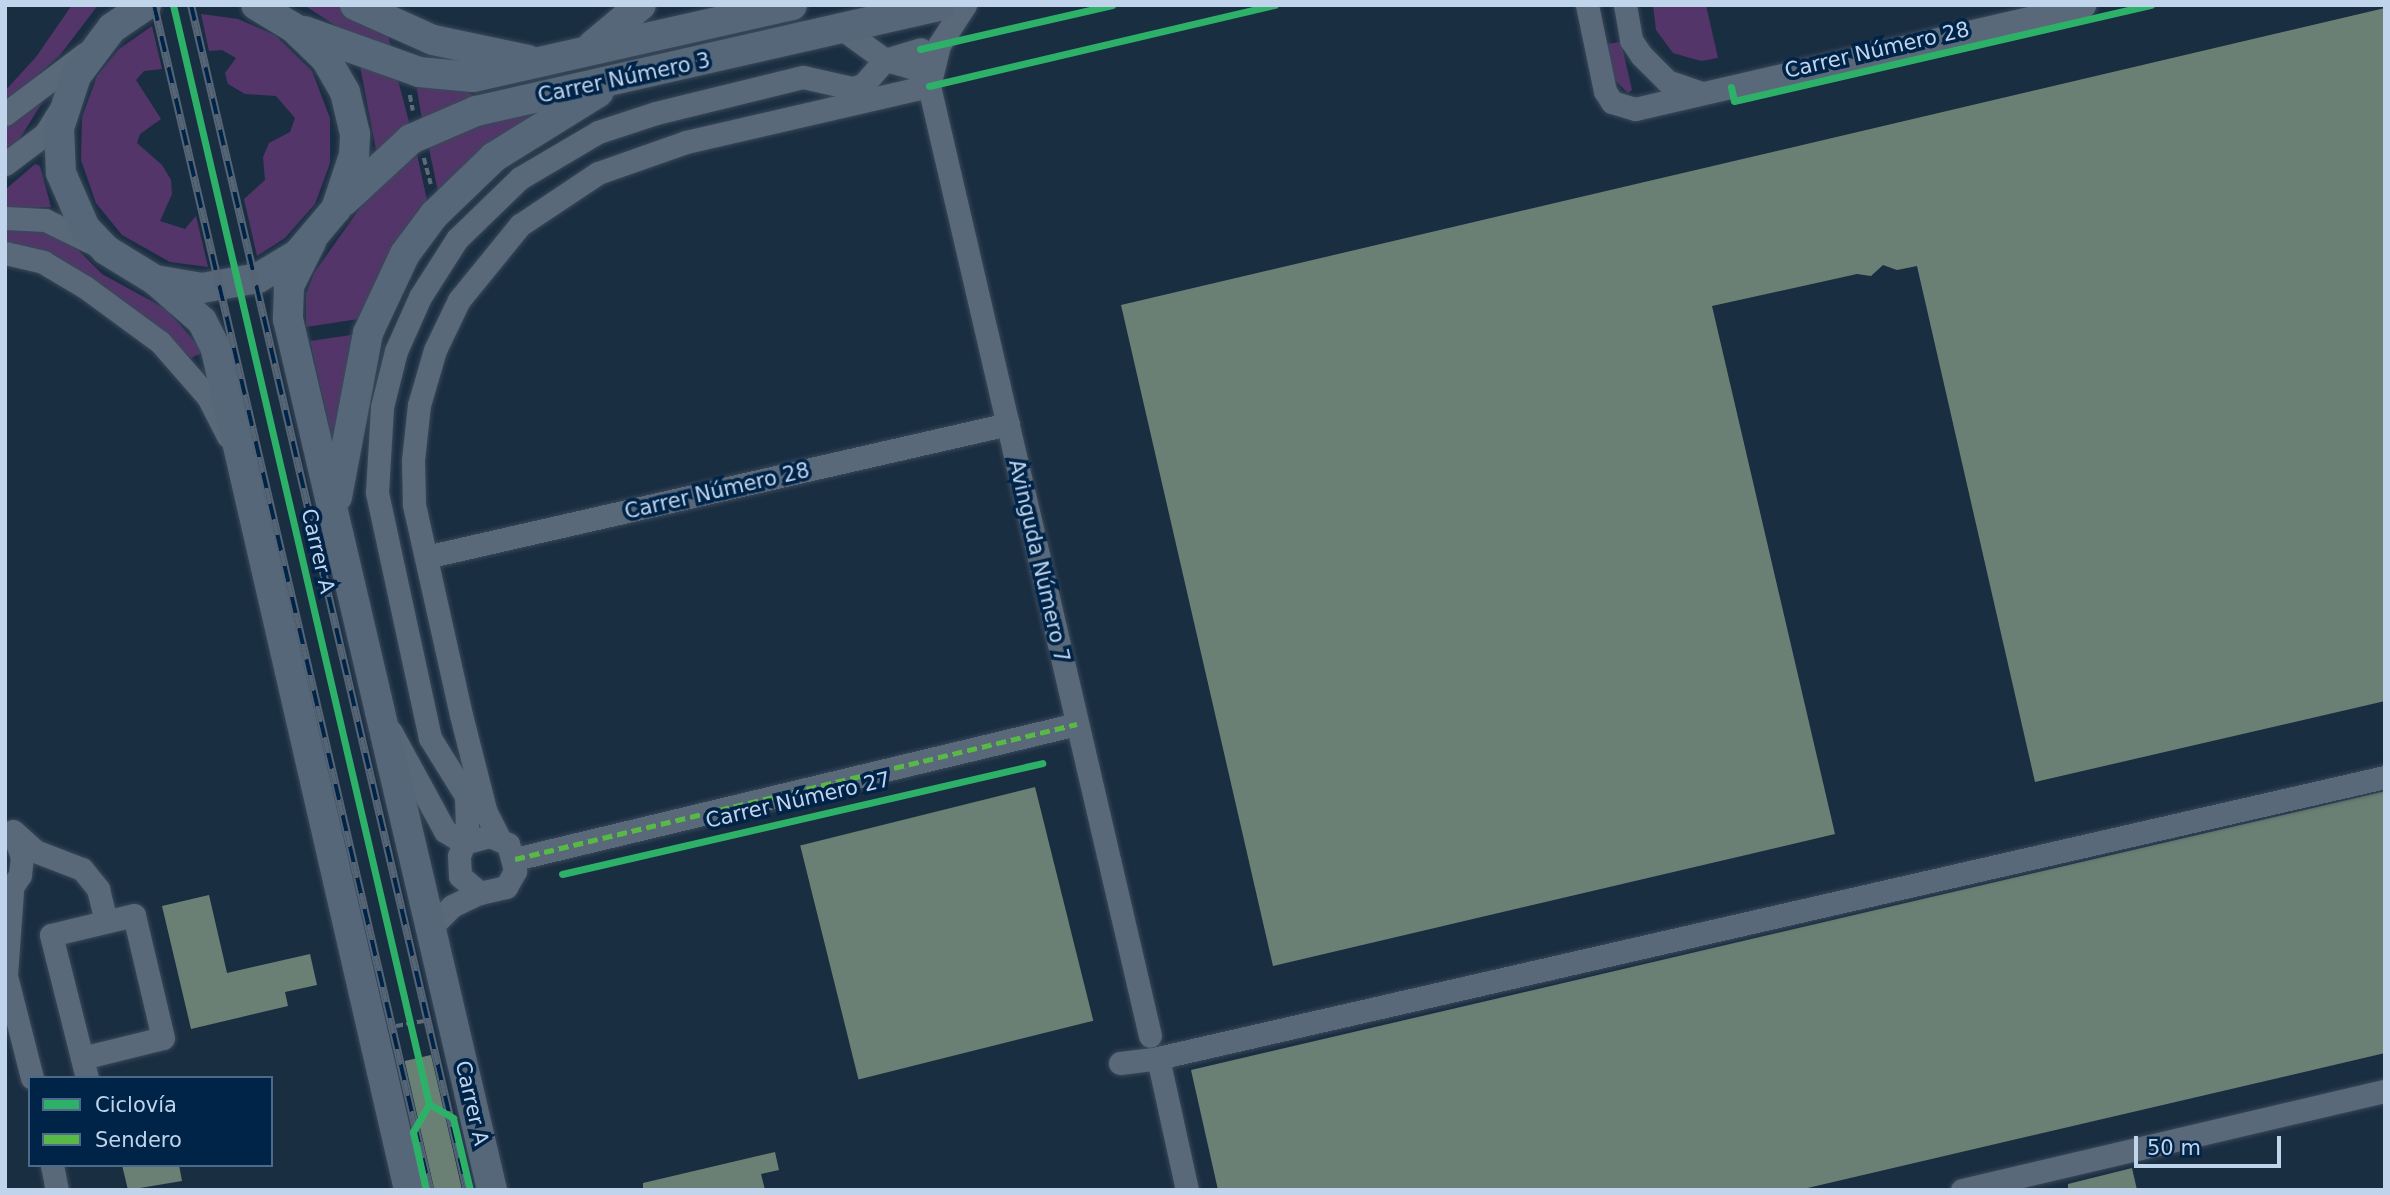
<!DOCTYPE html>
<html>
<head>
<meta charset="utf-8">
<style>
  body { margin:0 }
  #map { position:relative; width:2390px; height:1195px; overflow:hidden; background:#1a2e42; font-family:"DejaVu Sans",sans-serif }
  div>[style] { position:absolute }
  .green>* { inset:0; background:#54356a }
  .building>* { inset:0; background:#6b8074; transform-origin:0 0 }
  .path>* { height:3.5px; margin-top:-1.75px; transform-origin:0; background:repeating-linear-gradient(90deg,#5d6a79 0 7px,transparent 0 10.5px) }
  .roads { filter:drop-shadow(0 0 2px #3a4859) drop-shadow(0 0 2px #3a4859) }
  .minor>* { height:23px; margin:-11.5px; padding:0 11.5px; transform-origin:11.5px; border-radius:11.5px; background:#5a6979 }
  .major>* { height:30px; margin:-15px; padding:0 15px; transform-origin:15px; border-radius:15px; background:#566779 }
  .rail>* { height:8px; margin-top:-4px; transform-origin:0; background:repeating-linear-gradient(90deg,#002348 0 16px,#566575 0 32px); box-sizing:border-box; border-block:2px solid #566575 }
  .quiet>* { height:5px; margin-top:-2.5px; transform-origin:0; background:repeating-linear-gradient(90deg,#58b947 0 10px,transparent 0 15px) }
  .cycleway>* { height:7px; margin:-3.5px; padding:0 3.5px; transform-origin:3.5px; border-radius:3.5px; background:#2db169 }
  span { translate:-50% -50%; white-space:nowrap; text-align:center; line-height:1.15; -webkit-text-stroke:7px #002348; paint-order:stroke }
  .street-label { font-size:21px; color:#c0d4ec }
  .frame { position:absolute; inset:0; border:7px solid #c0d4ec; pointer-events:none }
  .legend { position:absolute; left:28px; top:1076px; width:245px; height:91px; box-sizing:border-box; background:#002348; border:2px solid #4d6a8a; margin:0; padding:9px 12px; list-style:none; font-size:21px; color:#c0d4ec }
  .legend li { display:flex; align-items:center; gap:14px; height:35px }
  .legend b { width:35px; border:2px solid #4d6a8a }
  .scale { position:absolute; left:2134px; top:1136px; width:147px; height:32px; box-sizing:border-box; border:4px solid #c0d4ec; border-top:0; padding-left:9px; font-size:21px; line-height:24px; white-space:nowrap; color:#c0d4ec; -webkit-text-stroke:5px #002348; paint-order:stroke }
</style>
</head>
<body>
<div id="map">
  <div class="green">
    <i style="clip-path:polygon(72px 5px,98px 5px,60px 55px,5px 105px,5px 91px,36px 57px)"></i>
    <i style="clip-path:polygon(304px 5px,339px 5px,388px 32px,391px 51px,339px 28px)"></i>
    <i style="clip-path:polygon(1653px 5px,1706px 5px,1718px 58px,1701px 61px,1673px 53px,1656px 30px)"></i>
    <i style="clip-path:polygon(201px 14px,238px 19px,275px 35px,312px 71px,330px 118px,330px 163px,315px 204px,285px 238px,257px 256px,244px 199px,265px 180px,263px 157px,269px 143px,290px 132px,295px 118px,276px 96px,245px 94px,228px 84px,225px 73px,236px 58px,222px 50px,209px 51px)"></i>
    <i style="clip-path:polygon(152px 26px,162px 69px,144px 71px,136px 80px,161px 119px,140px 134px,137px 143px,162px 165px,171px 180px,172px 194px,160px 221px,185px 229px,196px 216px,208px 267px,170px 262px,122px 235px,96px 203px,81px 160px,82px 117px,97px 76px,119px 49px)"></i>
    <i style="clip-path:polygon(1621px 42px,1632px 90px,1628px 93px,1614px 79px,1606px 44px)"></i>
    <i style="clip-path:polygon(360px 66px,398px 80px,410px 126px,376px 150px)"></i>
    <i style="clip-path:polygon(416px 84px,469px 92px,472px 96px,422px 119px)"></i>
    <i style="clip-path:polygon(561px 97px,439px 196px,428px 144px)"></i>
    <i style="clip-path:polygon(45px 98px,15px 146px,5px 154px,5px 124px)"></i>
    <i style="clip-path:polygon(416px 150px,429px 209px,365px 318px,306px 327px,306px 294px,314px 273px,372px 191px)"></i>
    <i style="clip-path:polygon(35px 164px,40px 166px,51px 207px,5px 209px,5px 190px)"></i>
    <i style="clip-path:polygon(5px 227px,39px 231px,72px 244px,102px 274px,166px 309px,204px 352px,191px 358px,168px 337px,5px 245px)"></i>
    <i style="clip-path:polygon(358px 334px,333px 444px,310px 341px)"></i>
  </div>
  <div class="building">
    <i style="clip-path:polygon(2385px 8px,2385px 701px,2035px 782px,1917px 266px,1897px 270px,1883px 265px,1871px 276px,1857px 274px,1712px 306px,1835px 834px,1273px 966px,1121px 305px)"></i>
    <i style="left:1035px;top:787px;width:241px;height:242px;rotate:76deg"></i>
    <i style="clip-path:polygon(2385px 791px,2385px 1053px,1799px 1190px,1218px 1190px,1191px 1070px)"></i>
    <i style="clip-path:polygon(209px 895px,227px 973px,310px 954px,317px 985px,285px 992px,288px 1006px,191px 1029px,162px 906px)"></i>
    <i style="left:431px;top:1055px;width:139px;height:27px;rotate:77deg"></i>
    <i style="clip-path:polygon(775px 1152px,779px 1170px,761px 1174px,765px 1190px,643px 1190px,643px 1183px)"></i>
    <i style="clip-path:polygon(122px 1165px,179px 1165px,182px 1181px,128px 1190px)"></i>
    <i style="clip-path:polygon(2132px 1168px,2137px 1190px,2068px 1190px,2068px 1184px)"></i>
  </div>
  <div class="path">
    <i style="left:410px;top:95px;width:16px;rotate:79deg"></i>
    <i style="left:424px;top:158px;width:27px;rotate:75deg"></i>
    <i style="left:396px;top:1026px;width:34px;rotate:-10deg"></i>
  </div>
  <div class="roads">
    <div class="minor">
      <i style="left:1587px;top:5px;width:88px;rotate:78.2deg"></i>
      <i style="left:1605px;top:91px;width:13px;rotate:58deg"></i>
      <i style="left:1612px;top:102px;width:24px;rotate:17deg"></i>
      <i style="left:1635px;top:109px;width:461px;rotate:-13deg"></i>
      <i style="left:1625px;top:5px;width:36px;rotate:80deg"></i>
      <i style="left:1631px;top:40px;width:18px;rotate:56deg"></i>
      <i style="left:1641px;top:55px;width:37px;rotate:45deg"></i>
      <i style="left:1667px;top:81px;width:37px;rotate:19deg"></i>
      <i style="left:841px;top:28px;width:54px;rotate:36deg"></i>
      <i style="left:885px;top:60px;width:31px;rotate:15deg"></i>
      <i style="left:915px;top:68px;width:23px;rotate:52deg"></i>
      <i style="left:929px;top:86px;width:975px;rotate:76.9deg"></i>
      <i style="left:929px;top:86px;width:42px;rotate:-76.3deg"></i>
      <i style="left:939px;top:45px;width:48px;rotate:-57deg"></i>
      <i style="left:5px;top:114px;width:101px;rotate:-37deg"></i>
      <i style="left:5px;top:164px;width:50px;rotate:-36.9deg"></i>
      <i style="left:45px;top:134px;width:28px;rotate:-58deg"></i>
      <i style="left:5px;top:218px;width:40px;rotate:2.9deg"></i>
      <i style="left:45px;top:220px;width:58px;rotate:25.7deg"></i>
      <i style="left:5px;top:253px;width:39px;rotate:13deg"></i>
      <i style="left:43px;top:262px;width:49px;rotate:30.8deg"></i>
      <i style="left:85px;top:287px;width:93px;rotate:36.3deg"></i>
      <i style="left:160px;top:342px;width:73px;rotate:48.9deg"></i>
      <i style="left:208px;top:397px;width:44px;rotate:62.9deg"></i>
      <i style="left:426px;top:557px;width:597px;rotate:-12.87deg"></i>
      <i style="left:391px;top:732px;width:113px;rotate:61.4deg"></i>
      <i style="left:445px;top:831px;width:22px;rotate:32deg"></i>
      <i style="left:464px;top:843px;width:27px;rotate:-15deg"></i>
      <i style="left:490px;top:836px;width:20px;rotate:24deg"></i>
      <i style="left:508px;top:844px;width:28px;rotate:75deg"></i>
      <i style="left:515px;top:871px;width:18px;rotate:119deg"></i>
      <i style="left:506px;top:887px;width:27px;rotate:167deg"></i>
      <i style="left:480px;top:893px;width:26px;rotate:-140deg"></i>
      <i style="left:460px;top:876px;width:20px;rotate:-93deg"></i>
      <i style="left:459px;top:856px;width:14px;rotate:-69deg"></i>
      <i style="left:464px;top:843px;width:16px;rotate:-79deg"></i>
      <i style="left:467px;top:827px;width:31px;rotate:-92deg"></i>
      <i style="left:466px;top:796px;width:68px;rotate:-121.8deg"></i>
      <i style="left:430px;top:738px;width:252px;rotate:-102.2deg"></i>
      <i style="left:377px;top:492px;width:85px;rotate:-86.6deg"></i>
      <i style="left:382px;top:407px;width:58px;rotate:-76deg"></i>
      <i style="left:396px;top:351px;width:59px;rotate:-66deg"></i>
      <i style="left:420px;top:297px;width:69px;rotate:-57.5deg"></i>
      <i style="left:457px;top:239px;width:88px;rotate:-44.1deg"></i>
      <i style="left:520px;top:178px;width:91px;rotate:-30.5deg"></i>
      <i style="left:598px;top:132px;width:61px;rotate:-18.1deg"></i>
      <i style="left:656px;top:113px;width:151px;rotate:-13.8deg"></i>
      <i style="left:803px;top:77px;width:50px;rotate:12.7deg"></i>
      <i style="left:852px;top:88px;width:11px;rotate:-15deg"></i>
      <i style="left:863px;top:85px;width:33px;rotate:-49deg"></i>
      <i style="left:885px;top:60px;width:37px;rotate:-17deg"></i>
      <i style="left:13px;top:831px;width:30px;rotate:42deg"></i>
      <i style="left:35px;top:851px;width:50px;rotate:21deg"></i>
      <i style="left:82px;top:869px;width:26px;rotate:51deg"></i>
      <i style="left:98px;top:889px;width:33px;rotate:76deg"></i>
      <i style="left:499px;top:838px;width:28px;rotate:-117deg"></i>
      <i style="left:486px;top:813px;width:101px;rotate:-104.3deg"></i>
      <i style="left:461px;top:715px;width:216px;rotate:-102.6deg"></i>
      <i style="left:414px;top:504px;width:44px;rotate:-91.3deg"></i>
      <i style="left:413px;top:460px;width:55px;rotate:-83.8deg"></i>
      <i style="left:419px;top:405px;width:57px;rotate:-73.8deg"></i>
      <i style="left:435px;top:350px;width:55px;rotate:-64.4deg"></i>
      <i style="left:459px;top:300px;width:97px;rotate:-50.9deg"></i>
      <i style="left:520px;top:225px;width:94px;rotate:-33.7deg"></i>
      <i style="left:598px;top:173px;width:93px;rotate:-19.4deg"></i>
      <i style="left:686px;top:142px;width:249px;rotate:-13deg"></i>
      <i style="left:515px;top:859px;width:578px;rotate:-13.51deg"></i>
      <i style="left:5px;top:898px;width:27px;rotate:-57deg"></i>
      <i style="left:20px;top:875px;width:18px;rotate:-84deg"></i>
      <i style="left:22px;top:857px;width:27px;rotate:-110deg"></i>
      <i style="left:433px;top:925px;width:27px;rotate:-45deg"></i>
      <i style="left:452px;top:906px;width:30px;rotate:-26deg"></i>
      <i style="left:5px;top:972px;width:109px;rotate:75.7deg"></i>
      <i style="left:6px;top:975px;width:83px;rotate:-85.9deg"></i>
      <i style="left:82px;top:1058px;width:83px;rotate:-13.9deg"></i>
      <i style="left:163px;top:1038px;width:126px;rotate:-103.3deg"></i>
      <i style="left:134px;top:915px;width:85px;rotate:166.5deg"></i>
      <i style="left:51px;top:935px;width:147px;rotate:75.9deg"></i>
      <i style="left:1120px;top:1063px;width:38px;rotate:-7deg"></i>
      <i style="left:52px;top:1165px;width:25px;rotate:79deg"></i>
      <i style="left:1187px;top:1190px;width:135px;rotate:-102.4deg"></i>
      <i style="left:1158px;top:1058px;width:1259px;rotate:-12.9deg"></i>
      <i style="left:1962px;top:1190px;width:434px;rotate:-13.2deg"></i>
    </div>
    <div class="major">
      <i style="left:146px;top:5px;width:41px;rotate:145.9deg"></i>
      <i style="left:112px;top:28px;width:60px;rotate:126.9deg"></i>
      <i style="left:76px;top:76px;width:55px;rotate:108.1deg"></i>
      <i style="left:59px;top:128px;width:45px;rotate:87.5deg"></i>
      <i style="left:61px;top:173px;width:60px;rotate:66.4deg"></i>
      <i style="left:85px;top:228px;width:30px;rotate:46deg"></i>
      <i style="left:106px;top:250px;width:57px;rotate:31.5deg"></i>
      <i style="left:155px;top:280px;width:48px;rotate:9.7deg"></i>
      <i style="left:202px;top:288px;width:57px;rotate:-10.1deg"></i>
      <i style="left:258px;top:278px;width:47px;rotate:-31deg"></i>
      <i style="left:298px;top:254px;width:59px;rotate:-49.8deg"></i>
      <i style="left:336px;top:209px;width:57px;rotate:-71.6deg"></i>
      <i style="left:354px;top:155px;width:21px;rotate:-87deg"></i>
      <i style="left:355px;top:134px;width:43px;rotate:-103.4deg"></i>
      <i style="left:345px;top:92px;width:38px;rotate:-120deg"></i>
      <i style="left:326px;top:59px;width:45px;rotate:-135.9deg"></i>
      <i style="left:294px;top:28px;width:44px;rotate:-148.8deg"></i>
      <i style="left:355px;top:5px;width:85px;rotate:24.2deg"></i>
      <i style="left:433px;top:40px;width:97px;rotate:11.9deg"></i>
      <i style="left:304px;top:31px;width:122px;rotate:19.6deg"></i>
      <i style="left:419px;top:72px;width:54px;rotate:5.3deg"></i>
      <i style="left:473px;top:77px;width:327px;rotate:-12.7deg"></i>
      <i style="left:593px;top:45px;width:62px;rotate:-39.8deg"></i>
      <i style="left:344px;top:201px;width:91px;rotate:-42.8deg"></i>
      <i style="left:411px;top:139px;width:71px;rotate:-23.3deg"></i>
      <i style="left:476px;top:111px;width:477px;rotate:-12.8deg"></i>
      <i style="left:311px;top:242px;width:49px;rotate:116.6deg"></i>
      <i style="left:289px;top:286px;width:33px;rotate:92deg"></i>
      <i style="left:288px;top:319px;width:895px;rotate:76.82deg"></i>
      <i style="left:155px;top:280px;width:62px;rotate:41.1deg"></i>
      <i style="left:202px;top:321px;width:28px;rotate:63deg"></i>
      <i style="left:215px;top:346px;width:866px;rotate:77.05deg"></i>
      <i style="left:337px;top:497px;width:167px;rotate:-79.3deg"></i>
      <i style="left:368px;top:333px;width:87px;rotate:-64.9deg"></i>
      <i style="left:405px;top:254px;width:49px;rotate:-53.4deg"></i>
      <i style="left:434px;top:215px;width:83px;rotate:-44deg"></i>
      <i style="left:494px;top:157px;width:123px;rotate:-31.8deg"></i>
    </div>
  </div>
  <div class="rail">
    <i style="left:154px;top:5px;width:1217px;rotate:76.89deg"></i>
    <i style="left:191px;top:5px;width:1217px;rotate:76.89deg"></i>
  </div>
  <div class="quiet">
    <i style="left:515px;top:859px;width:578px;rotate:-13.51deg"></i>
  </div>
  <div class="cycleway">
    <i style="left:173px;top:5px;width:1128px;rotate:76.89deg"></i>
    <i style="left:429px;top:1104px;width:32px;rotate:120deg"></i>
    <i style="left:413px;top:1132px;width:59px;rotate:77.4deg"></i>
    <i style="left:920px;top:49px;width:197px;rotate:-12.9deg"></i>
    <i style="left:929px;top:86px;width:355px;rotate:-13.2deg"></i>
    <i style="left:1731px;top:87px;width:14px;rotate:78deg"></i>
    <i style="left:1734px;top:101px;width:428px;rotate:-13deg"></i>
    <i style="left:562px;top:874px;width:493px;rotate:-13deg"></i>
    <i style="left:429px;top:1104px;width:28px;rotate:30deg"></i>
    <i style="left:453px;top:1118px;width:74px;rotate:76.7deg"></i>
  </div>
  <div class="street-label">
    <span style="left:1877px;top:50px;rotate:-13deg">Carrer Número 28</span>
    <span style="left:624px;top:78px;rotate:-12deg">Carrer Número 3</span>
    <span style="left:717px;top:491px;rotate:-13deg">Carrer Número 28</span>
    <span style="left:318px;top:551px;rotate:77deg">Carrer A</span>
    <span style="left:1039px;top:561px;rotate:77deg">Avinguda Número 7</span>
    <span style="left:798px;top:800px;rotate:-13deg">Carrer Número 27</span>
    <span style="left:472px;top:1103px;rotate:77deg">Carrer A</span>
  </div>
  <div class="frame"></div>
  <ul class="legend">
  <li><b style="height:9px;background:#2db169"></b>Ciclovía</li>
  <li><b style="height:9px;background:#58b947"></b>Sendero</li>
  </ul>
  <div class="scale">50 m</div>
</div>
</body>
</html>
